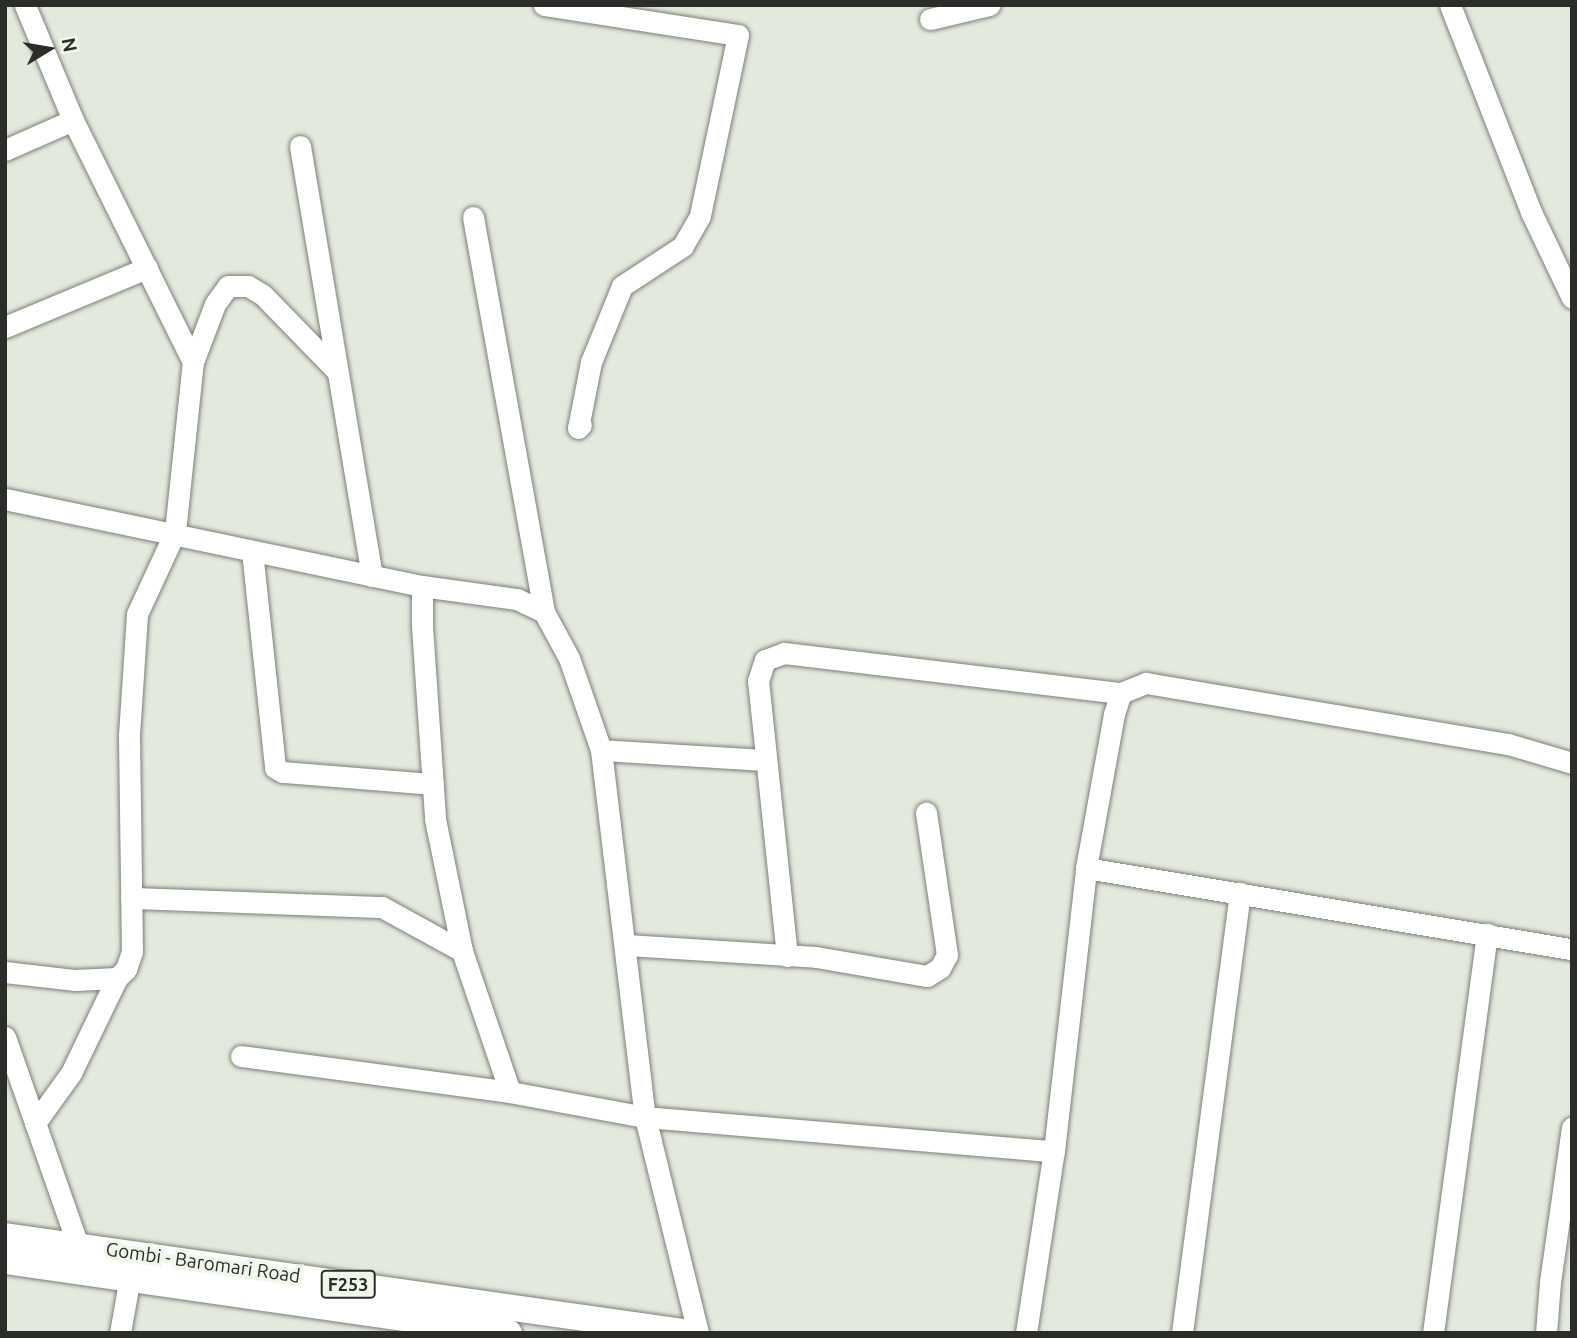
<!DOCTYPE html>
<html>
<head>
<meta charset="utf-8">
<style>
  body { margin:0 }
  #map { position:relative; width:1577px; height:1338px; overflow:hidden; background:#e4e9dd; font-family:Ubuntu,sans-serif }
  div>[style] { position:absolute }
  .roads { filter:drop-shadow(0 0 2px #7c8076) drop-shadow(0 0 2px #7c8076) }
  .minor>* { height:21px; margin:-10.5px; padding:0 10.5px; transform-origin:10.5px; border-radius:10.5px; background:#fff }
  .major>* { height:26px; margin:-13px; padding:0 13px; transform-origin:13px; border-radius:13px; background:#fff }
  span { translate:-50% -50%; white-space:nowrap; text-align:center; line-height:1.15; -webkit-text-stroke:7px #f1f7ea; paint-order:stroke }
  .shield-label span { padding:2px 5px; background:#f1f7ea; border:2px solid; border-radius:5px; -webkit-text-stroke-width:0 }
  .shield-label { font-size:18px; color:#2b2d28; font-weight:700 }
  .street-label { font-size:19px; color:#2b2d28 }
  .frame { position:absolute; inset:0; border:7px solid #2b2d28; pointer-events:none }
  .north { position:absolute; left:14px; top:14px; width:70px; height:70px; -webkit-text-stroke:5px #f1f7ea; paint-order:stroke; rotate:79deg; font-size:19px; font-weight:700; line-height:28px; text-align:center; color:#2b2d28 }
  .north::after { content:''; display:block; margin:auto; width:24px; height:32px; background:#2b2d28; clip-path:polygon(50% 0,100% 100%,50% 72%,0 100%) }
</style>
</head>
<body>
<div id="map">
  <div class="roads">
    <div class="minor">
      <i style="left:544px;top:5px;width:196px;rotate:8.8deg"></i>
      <i style="left:738px;top:35px;width:185px;rotate:101.9deg"></i>
      <i style="left:700px;top:216px;width:34px;rotate:120deg"></i>
      <i style="left:683px;top:246px;width:73px;rotate:146.7deg"></i>
      <i style="left:622px;top:286px;width:82px;rotate:112.2deg"></i>
      <i style="left:591px;top:362px;width:67px;rotate:101.1deg"></i>
      <i style="left:578px;top:428px;width:4px;rotate:-45deg"></i>
      <i style="left:1450px;top:5px;width:222px;rotate:68.6deg"></i>
      <i style="left:1531px;top:212px;width:95px;rotate:64.5deg"></i>
      <i style="left:930px;top:19px;width:61px;rotate:-13.3deg"></i>
      <i style="left:300px;top:146px;width:436px;rotate:80.5deg"></i>
      <i style="left:5px;top:150px;width:74px;rotate:-23.8deg"></i>
      <i style="left:473px;top:217px;width:401px;rotate:79.8deg"></i>
      <i style="left:544px;top:612px;width:52px;rotate:61.5deg"></i>
      <i style="left:569px;top:658px;width:97px;rotate:70.8deg"></i>
      <i style="left:601px;top:750px;width:370px;rotate:83.2deg"></i>
      <i style="left:645px;top:1117px;width:222px;rotate:76.2deg"></i>
      <i style="left:5px;top:327px;width:154px;rotate:-22.6deg"></i>
      <i style="left:193px;top:362px;width:62px;rotate:-69.2deg"></i>
      <i style="left:215px;top:304px;width:22px;rotate:-54deg"></i>
      <i style="left:228px;top:286px;width:20px"></i>
      <i style="left:248px;top:286px;width:17px;rotate:31deg"></i>
      <i style="left:263px;top:295px;width:106px;rotate:45.8deg"></i>
      <i style="left:5px;top:499px;width:426px;rotate:11.8deg"></i>
      <i style="left:422px;top:586px;width:96px;rotate:7.8deg"></i>
      <i style="left:517px;top:599px;width:30px;rotate:26deg"></i>
      <i style="left:252px;top:551px;width:218px;rotate:83.9deg"></i>
      <i style="left:275px;top:768px;width:9px;rotate:27deg"></i>
      <i style="left:283px;top:772px;width:150px;rotate:4.6deg"></i>
      <i style="left:422px;top:586px;width:40px;rotate:90deg"></i>
      <i style="left:422px;top:626px;width:193px;rotate:86.1deg"></i>
      <i style="left:435px;top:819px;width:135px;rotate:78.4deg"></i>
      <i style="left:462px;top:951px;width:149px;rotate:71.2deg"></i>
      <i style="left:601px;top:750px;width:165px;rotate:3.5deg"></i>
      <i style="left:1086px;top:868px;width:493px;rotate:9.5deg"></i>
      <i style="left:131px;top:898px;width:251px;rotate:2.1deg"></i>
      <i style="left:382px;top:907px;width:91px;rotate:28.8deg"></i>
      <i style="left:627px;top:945px;width:189px;rotate:3.6deg"></i>
      <i style="left:816px;top:957px;width:113px;rotate:9.7deg"></i>
      <i style="left:927px;top:976px;width:15px;rotate:-32deg"></i>
      <i style="left:940px;top:968px;width:15px;rotate:-62deg"></i>
      <i style="left:947px;top:955px;width:144px;rotate:-98.4deg"></i>
      <i style="left:787px;top:956px;width:277px;rotate:-96deg"></i>
      <i style="left:758px;top:681px;width:22px;rotate:-72deg"></i>
      <i style="left:765px;top:660px;width:20px;rotate:-20deg"></i>
      <i style="left:784px;top:653px;width:339px;rotate:6.8deg"></i>
      <i style="left:5px;top:972px;width:69px;rotate:6.6deg"></i>
      <i style="left:74px;top:980px;width:43px;rotate:-2.7deg"></i>
      <i style="left:117px;top:978px;width:13px;rotate:-45deg"></i>
      <i style="left:126px;top:969px;width:18px;rotate:-71deg"></i>
      <i style="left:132px;top:952px;width:217px;rotate:-90.8deg"></i>
      <i style="left:129px;top:735px;width:121px;rotate:-86.2deg"></i>
      <i style="left:137px;top:614px;width:90px;rotate:-65.1deg"></i>
      <i style="left:175px;top:532px;width:171px;rotate:-84deg"></i>
      <i style="left:193px;top:362px;width:270px;rotate:-116.4deg"></i>
      <i style="left:73px;top:120px;width:125px;rotate:-112.7deg"></i>
      <i style="left:5px;top:1037px;width:221px;rotate:70.7deg"></i>
      <i style="left:241px;top:1056px;width:271px;rotate:7.6deg"></i>
      <i style="left:510px;top:1092px;width:137px;rotate:10.5deg"></i>
      <i style="left:645px;top:1117px;width:410px;rotate:4.8deg"></i>
      <i style="left:35px;top:1123px;width:62px;rotate:-54.2deg"></i>
      <i style="left:71px;top:1073px;width:106px;rotate:-64.2deg"></i>
      <i style="left:120px;top:1333px;width:69px;rotate:-80deg"></i>
      <i style="left:1026px;top:1333px;width:184px;rotate:-81.3deg"></i>
      <i style="left:1054px;top:1151px;width:285px;rotate:-83.5deg"></i>
      <i style="left:1086px;top:868px;width:157px;rotate:-79.7deg"></i>
      <i style="left:1114px;top:714px;width:22px;rotate:-72deg"></i>
      <i style="left:1121px;top:693px;width:27px;rotate:-22deg"></i>
      <i style="left:1146px;top:683px;width:367px;rotate:9.6deg"></i>
      <i style="left:1508px;top:744px;width:67px;rotate:16.5deg"></i>
      <i style="left:1182px;top:1333px;width:444px;rotate:-82.5deg"></i>
      <i style="left:1433px;top:1333px;width:403px;rotate:-82.3deg"></i>
      <i style="left:1546px;top:1333px;width:51px;rotate:-85.5deg"></i>
      <i style="left:1550px;top:1282px;width:156px;rotate:-81.9deg"></i>
    </div>
    <div class="major">
      <i style="left:5px;top:1236px;width:693px;rotate:8.05deg"></i>
      <i style="left:5px;top:1261px;width:509px;rotate:8.13deg"></i>
    </div>
  </div>
  <div class="shield-label">
    <span style="left:348px;top:1284px">F253</span>
  </div>
  <div class="street-label">
    <span style="left:203px;top:1263px;rotate:8deg">Gombi - Baromari Road</span>
  </div>
  <div class="frame"></div>
  <div class="north">N</div>
</div>
</body>
</html>
